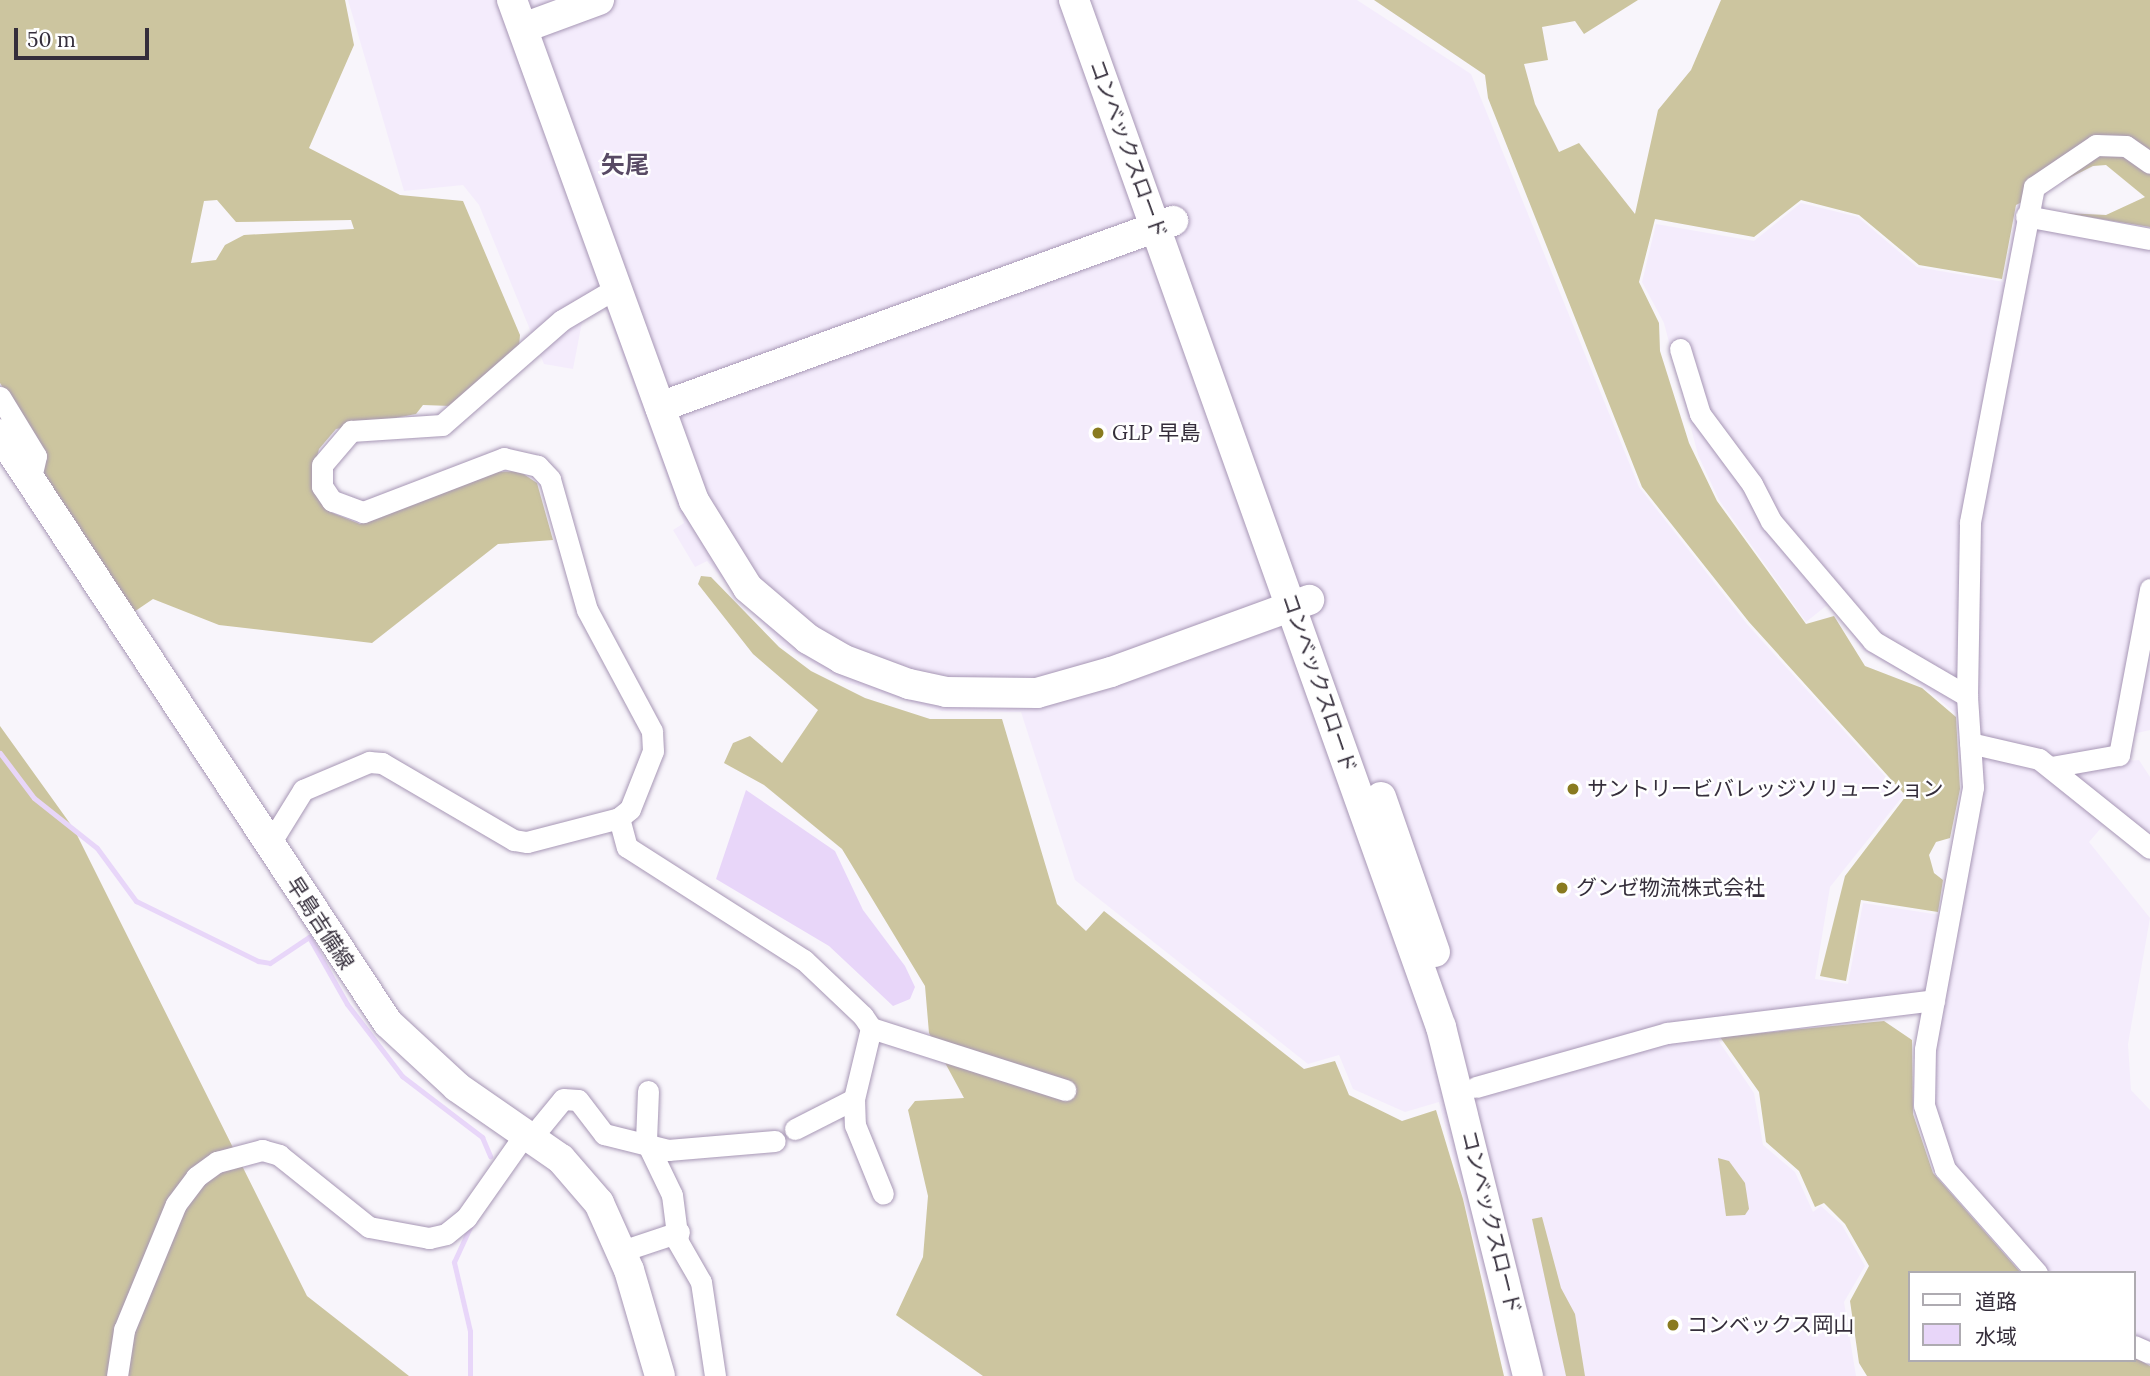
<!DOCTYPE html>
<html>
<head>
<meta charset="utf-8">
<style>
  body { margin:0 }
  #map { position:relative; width:2150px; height:1376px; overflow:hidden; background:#f8f5fb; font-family:Lora,"Noto Sans JP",serif }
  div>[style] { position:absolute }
  .built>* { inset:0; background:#f4ecfc }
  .forest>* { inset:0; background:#ccc59f }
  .water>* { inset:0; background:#e8d6f9 }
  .stream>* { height:5px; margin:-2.5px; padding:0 2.5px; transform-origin:2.5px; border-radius:2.5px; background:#e8d6f9 }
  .roads { filter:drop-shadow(0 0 2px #a797b5) drop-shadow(0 0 2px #a797b5) }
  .street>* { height:21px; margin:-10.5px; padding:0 10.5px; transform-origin:10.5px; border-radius:10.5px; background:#fff }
  .secondary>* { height:30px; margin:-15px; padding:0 15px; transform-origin:15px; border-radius:15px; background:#fff }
  .dots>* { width:19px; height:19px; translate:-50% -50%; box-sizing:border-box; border:4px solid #fff; border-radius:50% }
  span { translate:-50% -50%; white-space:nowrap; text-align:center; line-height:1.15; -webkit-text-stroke:5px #fff; paint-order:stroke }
  .street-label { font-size:21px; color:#352e3b }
  .poi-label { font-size:21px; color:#352e3b }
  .left { translate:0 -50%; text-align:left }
  .quarter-label { font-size:24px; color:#584a64; font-weight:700 }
  .legend { position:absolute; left:1908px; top:1271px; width:228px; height:91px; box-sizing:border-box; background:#fff; border:2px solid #aeabb1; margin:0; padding:9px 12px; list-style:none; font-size:21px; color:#352e3b }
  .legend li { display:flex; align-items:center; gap:14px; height:35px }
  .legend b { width:35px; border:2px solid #aeabb1 }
  .scale { position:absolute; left:14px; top:28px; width:135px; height:32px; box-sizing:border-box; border:4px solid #352e3b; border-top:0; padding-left:9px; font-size:21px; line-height:24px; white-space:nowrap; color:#352e3b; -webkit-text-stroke:5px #fff; paint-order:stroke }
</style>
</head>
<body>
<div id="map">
  <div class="built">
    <i style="clip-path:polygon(348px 0,1357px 0,1471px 74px,1639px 487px,1747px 624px,1903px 796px,1830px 887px,1815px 979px,1848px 984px,1863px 903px,1940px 915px,1962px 788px,1959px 716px,1914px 679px,1862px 649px,1831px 602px,1806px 622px,1719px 500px,1698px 455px,1664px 323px,1642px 282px,1656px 224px,1754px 241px,1801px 203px,1858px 217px,1917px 267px,2004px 282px,2017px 208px,2150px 231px,2150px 730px,2133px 734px,2126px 761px,2139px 760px,2150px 777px,2150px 856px,2107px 821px,2089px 842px,2150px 918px,2128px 1044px,2131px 1090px,2150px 1110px,2150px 1361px,2134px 1353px,2134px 1273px,2025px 1273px,1935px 1169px,1916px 1114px,1913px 1084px,1920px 1014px,1714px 1034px,1754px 1093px,1763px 1145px,1795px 1172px,1813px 1212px,1821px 1206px,1842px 1225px,1865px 1266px,1844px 1302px,1856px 1376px,1508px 1376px,1439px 1102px,1405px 1112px,1353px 1089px,1339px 1055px,1308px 1064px,1075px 880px,1021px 712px,942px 711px,846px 682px,782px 645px,707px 561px,695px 567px,673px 530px,684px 523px,605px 306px,583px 317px,573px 369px,544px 364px,479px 205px,463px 185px,404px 191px)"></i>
  </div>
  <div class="forest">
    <i style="clip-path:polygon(evenodd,0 0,345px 0,354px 45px,309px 148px,400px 195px,463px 201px,520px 335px,519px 347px,451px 406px,423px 405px,416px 414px,336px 429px,319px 449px,313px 473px,318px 494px,330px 512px,360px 524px,495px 472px,519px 471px,537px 483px,553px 540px,498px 544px,372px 643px,219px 625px,153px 599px,128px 616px,41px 474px,44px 453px,0 383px,0 0,217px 200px,236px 222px,351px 220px,354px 229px,244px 235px,225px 245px,216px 260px,191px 263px,204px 201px,217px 200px)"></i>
    <i style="clip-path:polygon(1374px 0,1638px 0,1584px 34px,1575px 21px,1542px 27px,1548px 60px,1524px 64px,1535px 104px,1559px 152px,1579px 143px,1635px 214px,1658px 110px,1691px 70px,1721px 0,2150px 0,2150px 227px,2064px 213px,2106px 215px,2145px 197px,2106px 165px,2093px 166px,2016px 205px,2002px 279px,1919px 265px,1859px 215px,1801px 200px,1754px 237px,1655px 219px,1639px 282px,1659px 323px,1660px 351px,1689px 443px,1717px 501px,1806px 624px,1834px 616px,1865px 666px,1922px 688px,1956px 717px,1960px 789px,1950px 838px,1936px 842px,1929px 855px,1934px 873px,1943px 880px,1938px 912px,1861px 900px,1846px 981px,1820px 976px,1845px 876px,1906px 796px,1749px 622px,1642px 487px,1488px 98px,1485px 75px)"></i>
    <i style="clip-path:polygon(701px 576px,711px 577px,779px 647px,811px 671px,865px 698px,930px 719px,1002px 719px,1057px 904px,1086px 931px,1104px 911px,1304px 1069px,1335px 1061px,1349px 1095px,1402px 1121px,1436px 1110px,1463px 1199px,1504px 1376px,983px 1376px,896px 1315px,923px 1257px,928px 1196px,908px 1110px,915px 1101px,964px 1098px,929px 1033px,925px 986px,842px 849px,764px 785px,724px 763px,733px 743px,750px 736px,782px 763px,818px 710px,753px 654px,698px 584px)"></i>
    <i style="clip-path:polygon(0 726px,74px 829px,307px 1296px,409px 1376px,0 1376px)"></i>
    <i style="clip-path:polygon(1884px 1021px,1912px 1040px,1913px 1114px,1933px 1173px,2021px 1273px,1910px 1273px,1910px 1360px,2134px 1357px,2150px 1366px,2150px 1376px,1867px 1376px,1859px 1363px,1850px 1301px,1869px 1266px,1845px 1224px,1824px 1203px,1815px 1207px,1799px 1171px,1766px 1142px,1759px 1092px,1720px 1037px)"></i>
    <i style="clip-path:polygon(1718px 1158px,1729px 1161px,1745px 1183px,1749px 1209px,1745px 1215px,1726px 1216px)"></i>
    <i style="clip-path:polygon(1542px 1217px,1561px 1288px,1575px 1314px,1585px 1376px,1566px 1376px,1532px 1219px)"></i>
  </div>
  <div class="water">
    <i style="clip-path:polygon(746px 790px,835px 851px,863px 910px,905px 966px,915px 987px,910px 999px,893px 1006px,829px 946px,716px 879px)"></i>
  </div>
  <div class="stream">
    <i style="left:0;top:753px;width:56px;rotate:52.9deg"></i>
    <i style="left:34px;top:798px;width:80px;rotate:38.4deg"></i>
    <i style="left:97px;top:848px;width:66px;rotate:53.7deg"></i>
    <i style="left:136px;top:901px;width:136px;rotate:26.2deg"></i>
    <i style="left:258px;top:961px;width:12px;rotate:9deg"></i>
    <i style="left:270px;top:963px;width:47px;rotate:-33.7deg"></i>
    <i style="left:309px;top:937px;width:77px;rotate:60.4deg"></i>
    <i style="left:347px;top:1004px;width:91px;rotate:52.6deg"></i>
    <i style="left:402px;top:1076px;width:101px;rotate:37.3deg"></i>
    <i style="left:482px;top:1137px;width:21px;rotate:67deg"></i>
    <i style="left:470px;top:1376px;width:45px;rotate:-90deg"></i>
    <i style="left:470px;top:1331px;width:71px;rotate:-103.1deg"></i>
    <i style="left:454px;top:1262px;width:41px;rotate:-65.3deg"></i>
  </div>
  <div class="roads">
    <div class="street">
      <i style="left:2026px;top:216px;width:126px;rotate:10.5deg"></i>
      <i style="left:1680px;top:349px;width:68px;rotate:72.9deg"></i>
      <i style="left:1700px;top:414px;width:87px;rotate:53.4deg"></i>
      <i style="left:1752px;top:484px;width:42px;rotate:62.8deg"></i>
      <i style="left:1771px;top:521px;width:157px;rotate:49.6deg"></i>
      <i style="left:1873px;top:641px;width:109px;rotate:30.3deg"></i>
      <i style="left:0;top:397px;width:69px;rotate:58.6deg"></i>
      <i style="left:36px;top:456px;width:26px;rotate:103deg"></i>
      <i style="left:1970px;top:743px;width:71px;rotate:13.1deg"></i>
      <i style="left:2039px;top:759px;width:142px;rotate:38.7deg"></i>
      <i style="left:2051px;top:767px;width:69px;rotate:-10deg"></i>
      <i style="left:2119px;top:755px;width:169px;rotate:-79.4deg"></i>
      <i style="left:619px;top:818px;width:30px;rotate:75deg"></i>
      <i style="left:627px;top:847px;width:210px;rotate:32.6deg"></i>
      <i style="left:804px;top:960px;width:81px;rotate:43.5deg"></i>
      <i style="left:863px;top:1016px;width:14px;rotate:56deg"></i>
      <i style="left:871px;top:1028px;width:73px;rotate:103.5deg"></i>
      <i style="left:854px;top:1099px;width:26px;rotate:88deg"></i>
      <i style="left:855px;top:1125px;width:74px;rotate:67.9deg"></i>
      <i style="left:269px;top:845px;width:65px;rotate:-58.3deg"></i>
      <i style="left:303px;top:790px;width:72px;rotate:-23deg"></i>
      <i style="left:369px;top:762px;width:13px;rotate:4deg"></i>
      <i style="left:382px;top:763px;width:153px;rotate:30.3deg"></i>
      <i style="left:514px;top:840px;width:13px;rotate:9deg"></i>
      <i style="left:527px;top:842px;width:95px;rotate:-14.6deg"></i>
      <i style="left:619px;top:818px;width:14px;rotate:-39deg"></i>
      <i style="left:630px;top:809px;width:62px;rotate:-68.4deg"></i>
      <i style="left:653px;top:751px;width:20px;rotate:-93deg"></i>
      <i style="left:652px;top:731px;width:137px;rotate:-118.2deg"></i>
      <i style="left:587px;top:610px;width:136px;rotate:-105.8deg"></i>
      <i style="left:550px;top:479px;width:18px;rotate:-133deg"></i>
      <i style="left:538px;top:466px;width:35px;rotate:-167deg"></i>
      <i style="left:504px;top:458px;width:151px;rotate:159deg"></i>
      <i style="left:363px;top:512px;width:33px;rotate:-160deg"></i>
      <i style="left:332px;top:501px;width:18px;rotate:-124deg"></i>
      <i style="left:322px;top:486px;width:21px;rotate:-90deg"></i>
      <i style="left:322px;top:465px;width:45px;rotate:-49.5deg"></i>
      <i style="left:351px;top:431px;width:91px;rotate:-3.8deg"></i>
      <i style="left:442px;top:425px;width:159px;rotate:-41.2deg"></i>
      <i style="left:562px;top:320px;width:65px;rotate:-30.5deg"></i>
      <i style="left:871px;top:1028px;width:204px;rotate:17.7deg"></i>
      <i style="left:1476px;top:1087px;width:198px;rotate:-15.8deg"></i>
      <i style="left:1667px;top:1033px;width:269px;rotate:-7deg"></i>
      <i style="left:648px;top:1091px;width:50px;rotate:92.3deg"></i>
      <i style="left:646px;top:1141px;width:60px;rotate:64.3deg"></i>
      <i style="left:672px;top:1195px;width:47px;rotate:82.7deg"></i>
      <i style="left:678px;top:1242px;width:46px;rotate:60.1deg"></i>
      <i style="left:701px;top:1282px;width:95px;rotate:81.5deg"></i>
      <i style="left:795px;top:1129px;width:66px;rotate:-27deg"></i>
      <i style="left:531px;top:1138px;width:50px;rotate:-50.6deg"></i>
      <i style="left:563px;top:1099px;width:15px;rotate:4deg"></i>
      <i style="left:578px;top:1100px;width:43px;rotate:52.6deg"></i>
      <i style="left:604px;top:1134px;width:66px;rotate:14deg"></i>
      <i style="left:668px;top:1150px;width:107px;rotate:-4.8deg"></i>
      <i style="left:622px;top:1251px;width:60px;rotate:-18.4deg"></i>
      <i style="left:2037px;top:1273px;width:139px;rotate:-131.5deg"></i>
      <i style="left:1945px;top:1169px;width:67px;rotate:-108.2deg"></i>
      <i style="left:1924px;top:1105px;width:56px;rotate:-89deg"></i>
      <i style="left:1925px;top:1049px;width:266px;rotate:-79.6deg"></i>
      <i style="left:1973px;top:787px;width:91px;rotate:-93.8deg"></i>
      <i style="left:1967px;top:696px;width:174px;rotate:-89deg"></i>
      <i style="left:1970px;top:522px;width:341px;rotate:-79.2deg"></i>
      <i style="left:2034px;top:187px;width:75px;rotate:-34.1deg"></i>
      <i style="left:2096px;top:145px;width:30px;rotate:2deg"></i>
      <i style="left:2126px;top:146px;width:29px;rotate:35deg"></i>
      <i style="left:2134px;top:1346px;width:17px;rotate:24deg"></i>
      <i style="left:117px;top:1376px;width:47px;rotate:-81.3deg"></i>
      <i style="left:124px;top:1330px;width:136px;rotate:-67.6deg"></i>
      <i style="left:176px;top:1204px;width:34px;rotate:-53deg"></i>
      <i style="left:196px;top:1177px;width:26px;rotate:-36deg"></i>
      <i style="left:217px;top:1162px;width:47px;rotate:-14.9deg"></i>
      <i style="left:262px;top:1150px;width:18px;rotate:16deg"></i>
      <i style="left:279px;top:1155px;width:115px;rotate:38.7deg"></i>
      <i style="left:369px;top:1227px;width:61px;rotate:10.4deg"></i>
      <i style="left:429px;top:1238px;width:17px;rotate:-13deg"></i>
      <i style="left:446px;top:1234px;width:26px;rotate:-39deg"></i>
      <i style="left:466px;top:1218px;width:103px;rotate:-54.9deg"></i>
    </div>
    <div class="secondary">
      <i style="left:512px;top:0;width:533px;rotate:70.04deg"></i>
      <i style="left:694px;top:501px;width:102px;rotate:58.2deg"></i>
      <i style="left:748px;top:588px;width:79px;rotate:40.4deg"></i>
      <i style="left:808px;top:639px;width:39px;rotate:30deg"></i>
      <i style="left:842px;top:659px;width:72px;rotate:20.5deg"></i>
      <i style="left:909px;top:684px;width:38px;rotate:12deg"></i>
      <i style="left:946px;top:692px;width:91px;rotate:0.6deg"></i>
      <i style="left:1037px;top:693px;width:77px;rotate:-15.8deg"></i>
      <i style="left:1111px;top:672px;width:211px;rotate:-20deg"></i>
      <i style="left:1074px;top:0;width:1091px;rotate:70.34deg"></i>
      <i style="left:1441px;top:1027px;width:360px;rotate:76deg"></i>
      <i style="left:523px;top:28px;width:81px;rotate:-20.2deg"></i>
      <i style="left:660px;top:407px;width:546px;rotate:-19.93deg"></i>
      <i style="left:0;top:434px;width:705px;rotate:56.63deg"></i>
      <i style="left:388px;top:1023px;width:94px;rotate:42.8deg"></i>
      <i style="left:457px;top:1087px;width:126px;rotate:34.7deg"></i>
      <i style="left:561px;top:1159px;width:58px;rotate:49.2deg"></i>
      <i style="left:599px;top:1203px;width:73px;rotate:65.9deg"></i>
      <i style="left:629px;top:1270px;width:110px;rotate:73.7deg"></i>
      <i style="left:1381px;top:797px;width:164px;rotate:70.8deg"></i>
    </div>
  </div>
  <div class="dots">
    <i style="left:1098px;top:433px;background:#897a1f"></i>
    <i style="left:1573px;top:789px;background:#897a1f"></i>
    <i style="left:1562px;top:888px;background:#897a1f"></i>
    <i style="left:1673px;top:1325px;background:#897a1f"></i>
  </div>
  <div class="street-label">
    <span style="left:1128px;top:149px;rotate:70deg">コンベックスロード</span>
    <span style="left:1319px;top:683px;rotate:71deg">コンベックスロード</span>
    <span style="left:320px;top:923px;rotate:57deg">早島吉備線</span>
    <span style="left:1491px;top:1222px;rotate:76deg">コンベックスロード</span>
  </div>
  <div class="poi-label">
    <span class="left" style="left:1112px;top:433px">GLP 早島</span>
    <span class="left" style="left:1587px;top:789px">サントリービバレッジソリューション</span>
    <span class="left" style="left:1576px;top:888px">グンゼ物流株式会社</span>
    <span class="left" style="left:1687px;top:1325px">コンベックス岡山</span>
  </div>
  <div class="quarter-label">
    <span style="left:625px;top:165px">矢尾</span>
  </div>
  <ul class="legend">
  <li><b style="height:9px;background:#fff"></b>道路</li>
  <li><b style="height:19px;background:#e8d6f9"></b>水域</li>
  </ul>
  <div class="scale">50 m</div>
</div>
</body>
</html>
